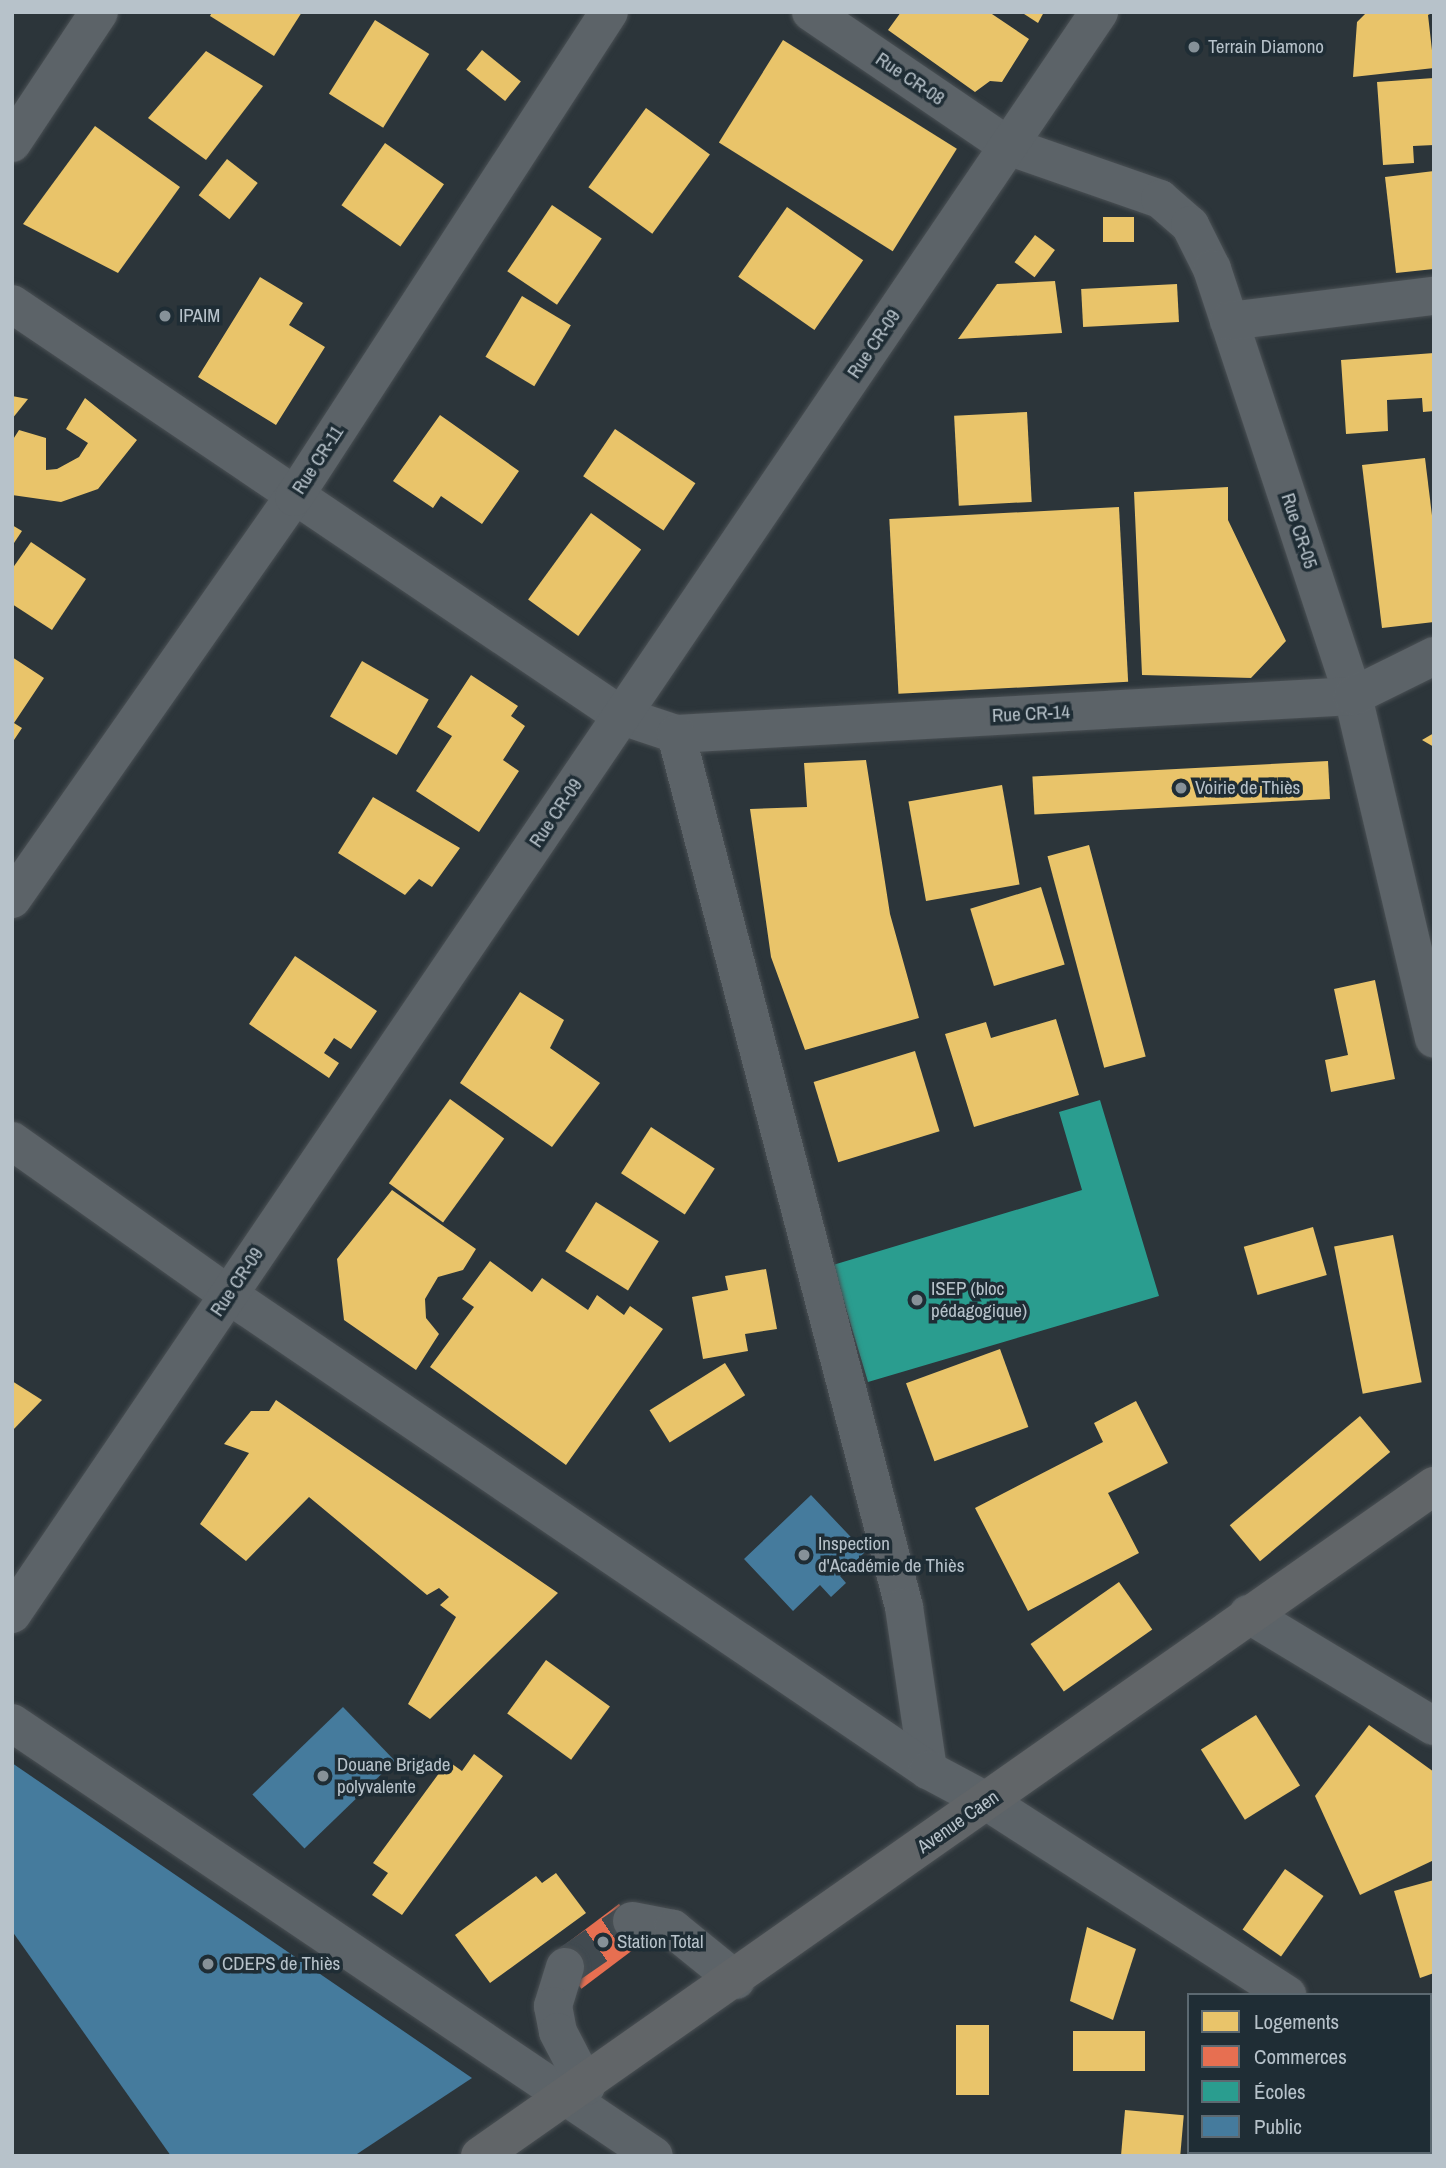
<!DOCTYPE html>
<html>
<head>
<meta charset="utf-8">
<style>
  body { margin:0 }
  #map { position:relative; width:1446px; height:2168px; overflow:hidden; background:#2c353a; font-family:"Archivo Narrow",sans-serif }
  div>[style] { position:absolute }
  .homes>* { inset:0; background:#e9c46a; transform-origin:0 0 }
  .shops>* { inset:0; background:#e76f51; transform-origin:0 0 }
  .schools>* { inset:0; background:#2a9d8f }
  .public>* { inset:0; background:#457b9d; transform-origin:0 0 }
  .minor-tunnel>* { height:38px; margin-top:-19px; transform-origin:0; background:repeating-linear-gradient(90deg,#414a50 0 38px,transparent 0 57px) }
  .roads { filter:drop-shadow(0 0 2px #4a5054) drop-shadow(0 0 2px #4a5054) }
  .minor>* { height:38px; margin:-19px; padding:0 19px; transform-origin:19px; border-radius:19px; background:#5c6368 }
  .highway>* { height:38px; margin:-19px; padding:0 19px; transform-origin:19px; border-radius:19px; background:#616568 }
  .dots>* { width:19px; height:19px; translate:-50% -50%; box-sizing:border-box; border:4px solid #1f2d35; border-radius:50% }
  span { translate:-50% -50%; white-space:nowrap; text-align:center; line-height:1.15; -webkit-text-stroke:7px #1f2d35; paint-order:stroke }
  .poi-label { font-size:19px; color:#b7c2ca }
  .left { translate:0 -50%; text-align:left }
  .street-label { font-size:19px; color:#b7c2ca }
  .frame { position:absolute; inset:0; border:14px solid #b7c2ca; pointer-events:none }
  .legend { position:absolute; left:1187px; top:1993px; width:245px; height:161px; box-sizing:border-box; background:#1f2d35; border:2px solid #5c6971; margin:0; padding:9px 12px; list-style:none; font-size:21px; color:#b7c2ca }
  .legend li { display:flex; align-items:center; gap:14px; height:35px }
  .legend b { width:35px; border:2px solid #5c6971 }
</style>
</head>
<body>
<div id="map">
  <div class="homes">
    <i style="clip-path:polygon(212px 12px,302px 12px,274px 56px,210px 16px)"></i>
    <i style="clip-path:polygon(901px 12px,989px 12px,1029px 39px,1002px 82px,990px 81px,975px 92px,888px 30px)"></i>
    <i style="clip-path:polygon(1021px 12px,1044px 12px,1038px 23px)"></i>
    <i style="clip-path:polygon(1367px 12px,1434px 12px,1428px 15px,1434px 68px,1353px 77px,1357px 22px)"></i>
    <i style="left:375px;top:20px;width:64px;height:87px;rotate:32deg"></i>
    <i style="left:783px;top:40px;width:205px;height:121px;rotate:32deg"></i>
    <i style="left:482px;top:50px;width:50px;height:25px;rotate:39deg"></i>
    <i style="clip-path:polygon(206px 51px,263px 86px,206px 160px,148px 118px)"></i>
    <i style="clip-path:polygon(1434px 78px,1434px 145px,1413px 146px,1414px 163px,1383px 165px,1377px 82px)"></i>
    <i style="left:646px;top:108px;width:79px;height:98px;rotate:36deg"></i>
    <i style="clip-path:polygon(95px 126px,180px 187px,118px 273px,23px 224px)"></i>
    <i style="left:385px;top:143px;width:72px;height:76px;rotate:35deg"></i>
    <i style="left:227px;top:159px;width:39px;height:46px;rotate:38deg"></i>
    <i style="clip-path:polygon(1434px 171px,1434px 269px,1396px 273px,1385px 177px)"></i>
    <i style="left:552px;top:205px;width:60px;height:80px;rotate:34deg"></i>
    <i style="left:787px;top:207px;width:93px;height:85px;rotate:35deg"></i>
    <i style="left:1134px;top:217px;width:25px;height:31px;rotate:90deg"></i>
    <i style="left:1035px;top:235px;width:25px;height:34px;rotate:37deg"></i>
    <i style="clip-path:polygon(260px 277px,303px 303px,289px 325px,325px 347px,276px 425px,198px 377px)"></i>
    <i style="clip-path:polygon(1055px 281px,1062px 333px,958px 339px,997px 284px)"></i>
    <i style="left:1177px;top:284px;width:38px;height:96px;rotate:87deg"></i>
    <i style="left:522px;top:296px;width:57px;height:71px;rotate:31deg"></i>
    <i style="clip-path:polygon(1434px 353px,1434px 411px,1423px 412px,1422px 398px,1387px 400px,1388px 431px,1346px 434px,1341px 360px)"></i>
    <i style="clip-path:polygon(12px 396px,28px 399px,12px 419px)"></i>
    <i style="clip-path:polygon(85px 398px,137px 440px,98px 489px,61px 502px,12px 495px,12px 441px,19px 430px,46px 438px,46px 470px,57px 469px,79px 457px,88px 443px,66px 429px)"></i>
    <i style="left:1027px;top:412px;width:90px;height:73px;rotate:87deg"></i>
    <i style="clip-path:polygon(440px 415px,519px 471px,482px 524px,441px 496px,433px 508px,393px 481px)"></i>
    <i style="left:615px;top:429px;width:97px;height:57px;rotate:34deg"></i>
    <i style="clip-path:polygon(1425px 458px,1434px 532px,1434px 622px,1382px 628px,1362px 465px)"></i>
    <i style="clip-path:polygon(1228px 487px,1228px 520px,1286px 641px,1251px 678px,1142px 675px,1134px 492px)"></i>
    <i style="left:1119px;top:507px;width:175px;height:230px;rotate:87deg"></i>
    <i style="left:591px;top:513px;width:62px;height:107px;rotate:36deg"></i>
    <i style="clip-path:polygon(12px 525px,22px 531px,12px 546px)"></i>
    <i style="clip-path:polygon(31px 542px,86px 579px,52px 630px,12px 604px,12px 569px)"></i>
    <i style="clip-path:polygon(12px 657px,44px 678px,14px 723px,22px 728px,12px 743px)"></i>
    <i style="left:362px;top:661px;width:77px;height:64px;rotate:30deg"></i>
    <i style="clip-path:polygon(471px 675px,518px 706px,511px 716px,525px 726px,503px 760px,519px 771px,479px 832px,416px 791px,452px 736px,437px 727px)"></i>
    <i style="clip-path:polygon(1434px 733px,1434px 747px,1422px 740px)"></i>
    <i style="clip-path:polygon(866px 760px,890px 914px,919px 1018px,805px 1050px,771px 957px,750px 809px,807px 807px,804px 763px)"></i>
    <i style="left:1328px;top:761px;width:38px;height:296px;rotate:87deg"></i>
    <i style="left:1002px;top:785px;width:101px;height:95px;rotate:80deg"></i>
    <i style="clip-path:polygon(373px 797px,460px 848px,432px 887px,419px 879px,405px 895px,338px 853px)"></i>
    <i style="left:1089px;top:845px;width:219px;height:43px;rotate:75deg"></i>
    <i style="left:1041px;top:887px;width:81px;height:74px;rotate:73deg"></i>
    <i style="clip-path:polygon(295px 956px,377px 1011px,351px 1049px,334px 1038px,324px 1053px,339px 1063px,329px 1078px,249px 1024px)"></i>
    <i style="clip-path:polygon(1375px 980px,1395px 1079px,1331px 1092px,1325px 1060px,1348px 1055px,1334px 989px)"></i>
    <i style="clip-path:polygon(520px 992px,564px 1020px,550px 1048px,600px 1083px,552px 1147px,460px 1083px)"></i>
    <i style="clip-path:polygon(1056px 1019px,1079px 1095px,974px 1127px,945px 1034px,986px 1022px,991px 1038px)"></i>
    <i style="left:915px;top:1051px;width:84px;height:106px;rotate:73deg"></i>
    <i style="left:450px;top:1099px;width:67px;height:104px;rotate:36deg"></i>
    <i style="left:651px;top:1127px;width:76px;height:55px;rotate:33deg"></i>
    <i style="clip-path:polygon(392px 1190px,476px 1249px,463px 1270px,438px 1277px,425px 1299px,426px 1318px,439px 1334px,416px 1370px,344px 1320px,337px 1259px)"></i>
    <i style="left:596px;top:1202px;width:74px;height:58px;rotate:32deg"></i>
    <i style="left:1313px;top:1227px;width:50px;height:72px;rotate:74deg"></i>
    <i style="left:1393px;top:1235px;width:150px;height:60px;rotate:79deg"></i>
    <i style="clip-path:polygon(490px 1261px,532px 1292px,542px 1278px,588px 1310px,597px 1295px,624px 1315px,630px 1306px,663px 1329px,566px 1465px,430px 1367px,474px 1307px,462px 1299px)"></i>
    <i style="clip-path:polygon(766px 1269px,777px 1329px,745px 1334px,748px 1351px,703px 1359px,692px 1297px,728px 1290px,725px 1276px)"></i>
    <i style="left:1000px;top:1349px;width:83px;height:100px;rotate:70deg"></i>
    <i style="left:725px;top:1363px;width:38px;height:89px;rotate:58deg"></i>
    <i style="clip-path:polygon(12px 1381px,42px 1400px,12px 1431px)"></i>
    <i style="clip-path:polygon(276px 1400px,558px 1593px,430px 1719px,408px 1704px,456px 1617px,440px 1605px,449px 1597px,439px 1588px,427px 1595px,309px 1497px,246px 1561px,200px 1524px,249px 1453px,224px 1444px,251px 1411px,269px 1411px)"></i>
    <i style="clip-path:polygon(1136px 1401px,1168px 1463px,1108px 1493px,1139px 1553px,1028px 1611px,975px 1508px,1103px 1442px,1094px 1423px)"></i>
    <i style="left:1360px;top:1416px;width:47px;height:170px;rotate:50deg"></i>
    <i style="left:1119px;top:1582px;width:58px;height:108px;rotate:55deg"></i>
    <i style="left:546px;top:1660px;width:79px;height:66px;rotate:36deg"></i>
    <i style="left:1256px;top:1715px;width:83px;height:65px;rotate:58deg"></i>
    <i style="clip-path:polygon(1369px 1725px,1434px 1772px,1434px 1860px,1360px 1895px,1315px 1796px)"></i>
    <i style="clip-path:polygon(474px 1754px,503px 1776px,402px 1915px,372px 1895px,388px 1873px,373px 1863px,448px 1761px,462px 1771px)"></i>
    <i style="left:1285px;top:1869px;width:47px;height:74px;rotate:35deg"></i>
    <i style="clip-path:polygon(556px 1873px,586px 1913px,490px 1983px,455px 1935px,536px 1876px,542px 1883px)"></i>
    <i style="clip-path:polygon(1434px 1880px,1434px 1973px,1420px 1978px,1394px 1891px)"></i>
    <i style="clip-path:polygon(1087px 1927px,1136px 1949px,1113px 2020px,1070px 2001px)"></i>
    <i style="left:956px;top:2025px;width:33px;height:70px"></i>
    <i style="left:1073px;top:2031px;width:72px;height:40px"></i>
    <i style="left:1125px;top:2110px;width:59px;height:46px;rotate:5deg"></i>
  </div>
  <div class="shops">
    <i style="left:619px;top:1904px;width:45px;height:81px;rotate:53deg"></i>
  </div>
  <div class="schools">
    <i style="clip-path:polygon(1100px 1100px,1159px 1296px,868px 1382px,833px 1265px,1082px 1190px,1059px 1112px)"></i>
  </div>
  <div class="public">
    <i style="clip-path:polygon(811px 1495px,865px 1552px,840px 1576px,846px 1583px,831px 1597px,820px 1585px,793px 1611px,744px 1559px)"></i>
    <i style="left:343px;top:1707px;width:75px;height:126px;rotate:46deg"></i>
    <i style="clip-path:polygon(12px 1763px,472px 2078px,354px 2156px,171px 2156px,12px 1931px)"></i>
  </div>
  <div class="minor-tunnel">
    <i style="left:565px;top:1967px;width:81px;rotate:-34.5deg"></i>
  </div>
  <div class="roads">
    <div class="minor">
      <i style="left:811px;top:12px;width:238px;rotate:34.2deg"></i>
      <i style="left:1008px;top:146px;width:161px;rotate:19.2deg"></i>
      <i style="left:1160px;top:199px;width:40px;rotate:41deg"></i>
      <i style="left:1190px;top:225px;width:49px;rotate:63.4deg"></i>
      <i style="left:1212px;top:269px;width:450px;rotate:71.7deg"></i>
      <i style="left:1353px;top:696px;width:352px;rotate:76.7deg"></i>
      <i style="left:12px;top:143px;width:157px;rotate:-56.4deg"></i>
      <i style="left:12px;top:304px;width:736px;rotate:34.04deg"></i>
      <i style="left:622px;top:716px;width:57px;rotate:18.4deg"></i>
      <i style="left:676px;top:734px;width:678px;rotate:-3.21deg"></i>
      <i style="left:1353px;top:696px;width:90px;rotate:-26.3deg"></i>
      <i style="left:1229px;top:321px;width:207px;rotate:-7deg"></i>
      <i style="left:676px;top:734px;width:902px;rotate:75.36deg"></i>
      <i style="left:904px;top:1607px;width:165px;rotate:81.6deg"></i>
      <i style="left:12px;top:899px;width:491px;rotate:-55deg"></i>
      <i style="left:294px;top:497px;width:578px;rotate:-57deg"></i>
      <i style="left:12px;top:1141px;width:266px;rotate:35.4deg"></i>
      <i style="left:229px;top:1295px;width:845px;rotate:34.2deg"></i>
      <i style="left:928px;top:1770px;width:68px;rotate:28.1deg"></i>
      <i style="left:988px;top:1802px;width:356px;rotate:32.8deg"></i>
      <i style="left:12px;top:1614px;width:1936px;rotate:-55.84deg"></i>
      <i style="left:1248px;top:1614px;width:217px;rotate:31.1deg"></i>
      <i style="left:12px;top:1723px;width:774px;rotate:34deg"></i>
      <i style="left:632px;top:1921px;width:42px;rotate:11deg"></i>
      <i style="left:673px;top:1929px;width:81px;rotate:39deg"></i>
      <i style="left:565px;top:1967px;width:41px;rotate:107.1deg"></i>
      <i style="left:553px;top:2006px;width:26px;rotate:79deg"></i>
      <i style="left:558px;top:2032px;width:61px;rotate:62.6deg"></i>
      <i style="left:1430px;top:2052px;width:6px;rotate:-51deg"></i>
      <i style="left:1430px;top:2089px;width:5px;rotate:37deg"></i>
      <i style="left:1355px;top:2156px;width:4px;rotate:-63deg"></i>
    </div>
    <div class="highway">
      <i style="left:480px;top:2156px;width:1166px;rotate:-35.08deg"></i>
    </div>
  </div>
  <div class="dots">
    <i style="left:1194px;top:47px;background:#869198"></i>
    <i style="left:165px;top:316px;background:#869198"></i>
    <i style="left:1181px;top:788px;background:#869198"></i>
    <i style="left:917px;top:1300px;background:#869198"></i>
    <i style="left:804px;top:1555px;background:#869198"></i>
    <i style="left:323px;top:1776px;background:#869198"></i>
    <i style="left:603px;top:1942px;background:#869198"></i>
    <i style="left:208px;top:1964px;background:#869198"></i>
  </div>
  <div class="poi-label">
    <span class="left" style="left:1208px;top:47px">Terrain Diamono</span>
    <span class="left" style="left:179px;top:316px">IPAIM</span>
    <span class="left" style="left:1195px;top:788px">Voirie de Thiès</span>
    <span class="left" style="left:931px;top:1300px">ISEP (bloc<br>pédagogique)</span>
    <span class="left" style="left:818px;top:1555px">Inspection<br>d'Académie de Thiès</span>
    <span class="left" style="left:337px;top:1776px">Douane Brigade<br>polyvalente</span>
    <span class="left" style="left:617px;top:1942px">Station Total</span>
    <span class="left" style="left:222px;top:1964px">CDEPS de Thiès</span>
  </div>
  <div class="street-label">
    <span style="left:910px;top:79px;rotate:34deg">Rue CR-08</span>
    <span style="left:874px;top:344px;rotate:-56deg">Rue CR-09</span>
    <span style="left:318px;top:460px;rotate:-57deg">Rue CR-11</span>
    <span style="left:1299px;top:531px;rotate:72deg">Rue CR-05</span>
    <span style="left:1031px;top:714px;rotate:-3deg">Rue CR-14</span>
    <span style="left:556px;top:813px;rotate:-56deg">Rue CR-09</span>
    <span style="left:237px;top:1282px;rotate:-56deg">Rue CR-09</span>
    <span style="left:958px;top:1822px;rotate:-35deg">Avenue Caen</span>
  </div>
  <div class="frame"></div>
  <ul class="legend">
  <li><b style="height:19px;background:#e9c46a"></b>Logements</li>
  <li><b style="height:19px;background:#e76f51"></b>Commerces</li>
  <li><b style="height:19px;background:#2a9d8f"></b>Écoles</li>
  <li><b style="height:19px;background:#457b9d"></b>Public</li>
  </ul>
</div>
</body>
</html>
